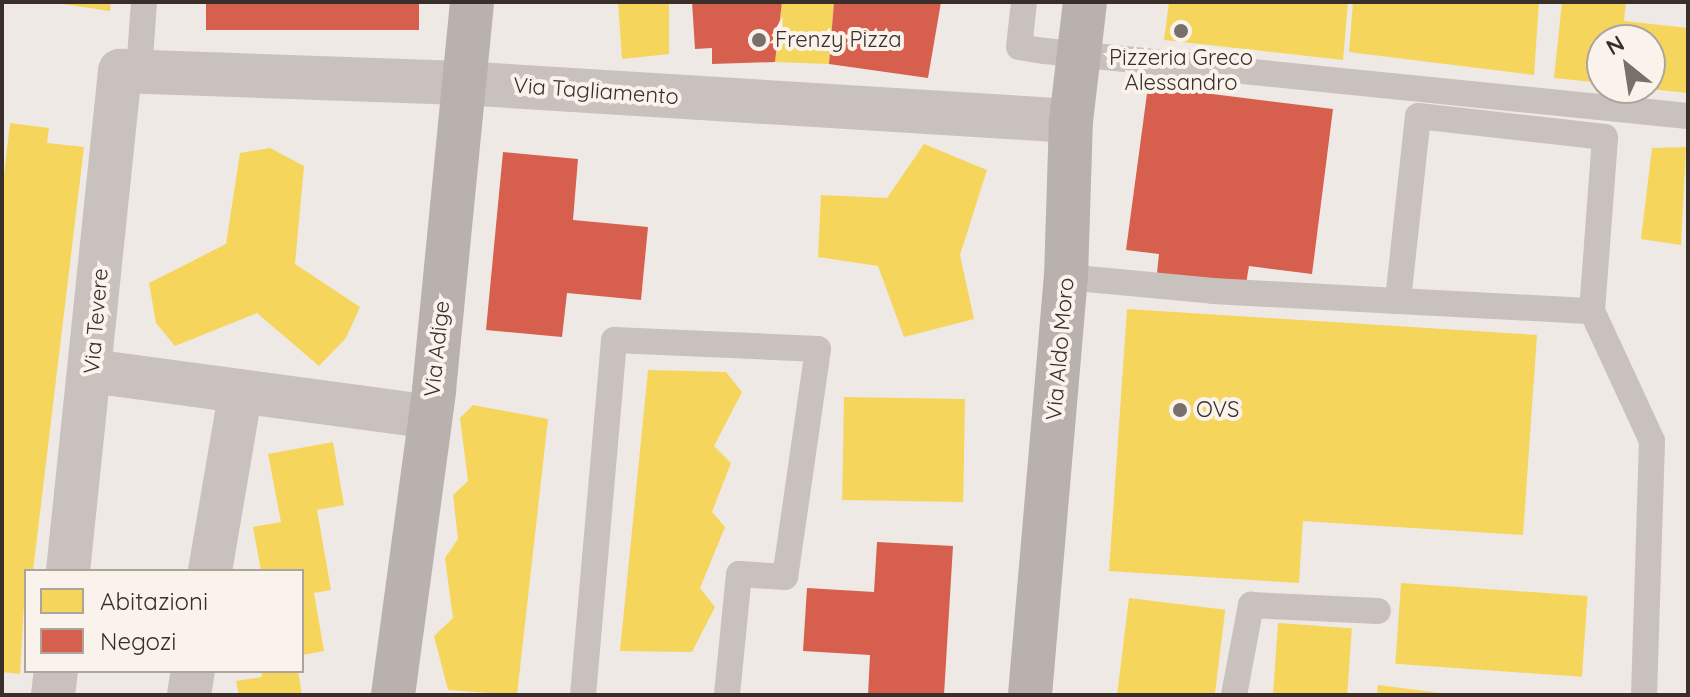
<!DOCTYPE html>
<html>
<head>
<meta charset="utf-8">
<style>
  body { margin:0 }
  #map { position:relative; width:1690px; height:697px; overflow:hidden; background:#eee9e4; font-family:Quicksand,sans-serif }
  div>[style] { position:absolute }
  .homes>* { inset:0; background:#f6d55c; transform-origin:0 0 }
  .shops>* { inset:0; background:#d6604d; transform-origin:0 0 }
  .service>* { height:26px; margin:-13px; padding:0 13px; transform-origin:13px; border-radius:13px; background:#c8c1bd }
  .minor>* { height:44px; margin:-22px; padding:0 22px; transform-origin:22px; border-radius:22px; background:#c8c1bd }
  .secondary>* { height:44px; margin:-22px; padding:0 22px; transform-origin:22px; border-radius:22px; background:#b8b1ad }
  .dots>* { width:22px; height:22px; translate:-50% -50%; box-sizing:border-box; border:4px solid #faf3ec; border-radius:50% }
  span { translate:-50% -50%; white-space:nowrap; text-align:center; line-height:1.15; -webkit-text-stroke:8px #faf3ec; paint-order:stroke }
  .poi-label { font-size:22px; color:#3a2e2a }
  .left { translate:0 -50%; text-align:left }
  .street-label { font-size:22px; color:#3a2e2a }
  .frame { position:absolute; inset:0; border:4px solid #3a2e2a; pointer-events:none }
  .legend { position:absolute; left:24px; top:569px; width:280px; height:104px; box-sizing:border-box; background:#faf3ec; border:2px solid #ada49e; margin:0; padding:10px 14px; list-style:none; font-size:24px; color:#3a2e2a }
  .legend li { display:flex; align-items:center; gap:16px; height:40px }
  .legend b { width:40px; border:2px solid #ada49e }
  .north { position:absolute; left:1586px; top:24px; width:80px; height:80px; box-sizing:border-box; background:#faf3ec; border:2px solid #ada49e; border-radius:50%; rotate:330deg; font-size:22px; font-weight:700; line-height:32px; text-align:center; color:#3a2e2a }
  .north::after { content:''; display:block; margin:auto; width:28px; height:36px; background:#796f6b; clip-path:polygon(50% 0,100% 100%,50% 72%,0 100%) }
</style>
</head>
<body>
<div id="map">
  <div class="homes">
    <i style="clip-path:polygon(49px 2px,111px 2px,110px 11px)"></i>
    <i style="clip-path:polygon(618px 2px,669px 2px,669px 54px,622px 59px)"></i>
    <i style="clip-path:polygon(782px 2px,834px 2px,829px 64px,775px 62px)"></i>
    <i style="clip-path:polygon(1169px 2px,1348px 2px,1343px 60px,1164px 40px)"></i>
    <i style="clip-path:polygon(1353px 2px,1539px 2px,1534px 75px,1349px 52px)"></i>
    <i style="clip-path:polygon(1562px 2px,1626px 2px,1624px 21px,1688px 28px,1688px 93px,1650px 89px,1650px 40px,1602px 40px,1602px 83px,1554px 78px)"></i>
    <i style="clip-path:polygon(10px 123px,49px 128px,47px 143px,84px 147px,33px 571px,26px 571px,20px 674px,2px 672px,2px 193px)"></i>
    <i style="clip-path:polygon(924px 144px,987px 170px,960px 255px,974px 319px,904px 337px,878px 266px,818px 257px,821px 195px,887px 198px)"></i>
    <i style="clip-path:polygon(1686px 147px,1681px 245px,1641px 239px,1652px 148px)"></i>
    <i style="clip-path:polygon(270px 148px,304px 166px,295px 264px,360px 307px,346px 338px,319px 366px,257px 313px,175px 346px,156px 323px,149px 283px,226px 244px,240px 153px)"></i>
    <i style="clip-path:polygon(1127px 309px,1537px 335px,1523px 535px,1303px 521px,1299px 583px,1109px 571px)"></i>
    <i style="clip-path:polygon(648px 370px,726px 372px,742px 392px,714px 446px,731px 463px,712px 512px,725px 527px,700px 588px,715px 607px,692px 652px,620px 651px)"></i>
    <i style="left:844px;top:397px;width:121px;height:103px;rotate:1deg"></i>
    <i style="clip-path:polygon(473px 405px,548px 419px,517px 695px,448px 690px,434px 636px,453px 618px,445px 558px,458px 539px,453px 495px,468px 481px,460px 418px)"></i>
    <i style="clip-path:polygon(333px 442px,344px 505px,317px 510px,331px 590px,314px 593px,324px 651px,302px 655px,302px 571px,261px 571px,253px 527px,281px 522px,268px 454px)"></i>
    <i style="left:1401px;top:583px;width:187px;height:81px;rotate:4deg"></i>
    <i style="left:1129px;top:598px;width:97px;height:97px;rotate:7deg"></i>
    <i style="left:1278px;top:623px;width:74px;height:72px;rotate:4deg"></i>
    <i style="clip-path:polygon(261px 671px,298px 671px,302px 695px,239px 695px,236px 681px,262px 677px)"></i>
    <i style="clip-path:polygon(1378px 685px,1440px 693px,1440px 695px,1377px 695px)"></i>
  </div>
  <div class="shops">
    <i style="left:206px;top:2px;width:213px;height:28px"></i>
    <i style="clip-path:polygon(692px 2px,782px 2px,775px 62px,712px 64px,712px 48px,695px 49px)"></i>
    <i style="clip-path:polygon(834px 2px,941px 2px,928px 78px,829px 64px)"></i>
    <i style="clip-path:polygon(1148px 86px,1333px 109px,1312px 274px,1249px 266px,1246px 284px,1157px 273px,1159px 254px,1126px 250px)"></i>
    <i style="clip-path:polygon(503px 152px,578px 159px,573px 220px,648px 227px,641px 300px,567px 293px,562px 337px,486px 330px)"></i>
    <i style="clip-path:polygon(877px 542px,953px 546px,944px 695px,868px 695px,870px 655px,803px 651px,807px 588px,874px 592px)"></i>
  </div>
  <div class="service">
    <i style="left:1024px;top:2px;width:45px;rotate:96.3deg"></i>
    <i style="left:1019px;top:47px;width:26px;rotate:9deg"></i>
    <i style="left:1045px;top:51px;width:646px;rotate:5.77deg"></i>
    <i style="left:139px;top:72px;width:70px;rotate:-85.9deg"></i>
    <i style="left:1066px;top:277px;width:148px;rotate:5.4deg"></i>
    <i style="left:1213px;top:291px;width:185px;rotate:3.1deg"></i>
    <i style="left:1398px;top:301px;width:194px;rotate:3deg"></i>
    <i style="left:1592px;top:311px;width:174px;rotate:-85.7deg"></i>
    <i style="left:1605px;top:137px;width:188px;rotate:-173.6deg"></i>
    <i style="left:1418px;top:116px;width:186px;rotate:96.2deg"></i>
    <i style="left:1592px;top:311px;width:143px;rotate:65.2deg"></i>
    <i style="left:1652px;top:441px;width:254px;rotate:91.8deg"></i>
    <i style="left:583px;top:695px;width:356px;rotate:-85deg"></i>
    <i style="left:614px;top:340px;width:204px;rotate:2.5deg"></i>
    <i style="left:818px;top:349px;width:230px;rotate:98.2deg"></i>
    <i style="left:785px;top:577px;width:46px;rotate:-176.3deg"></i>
    <i style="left:739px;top:574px;width:122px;rotate:95.7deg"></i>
    <i style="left:1234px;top:695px;width:92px;rotate:-79.3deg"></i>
    <i style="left:1251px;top:605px;width:127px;rotate:2.7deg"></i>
  </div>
  <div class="minor">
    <i style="left:91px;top:371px;width:342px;rotate:7.7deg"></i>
    <i style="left:68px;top:571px;width:503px;rotate:-84.06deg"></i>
    <i style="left:120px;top:71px;width:341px;rotate:2deg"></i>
    <i style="left:461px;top:83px;width:611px;rotate:3.56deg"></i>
    <i style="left:210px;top:571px;width:179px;rotate:-80.3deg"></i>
    <i style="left:53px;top:695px;width:24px;rotate:-83deg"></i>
    <i style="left:189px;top:695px;width:24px;rotate:-81deg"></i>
  </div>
  <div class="secondary">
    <i style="left:393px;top:695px;width:308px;rotate:-82.3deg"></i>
    <i style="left:434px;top:390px;width:390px;rotate:-84.4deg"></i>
    <i style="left:1030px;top:695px;width:420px;rotate:-85.1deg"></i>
    <i style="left:1066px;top:277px;width:156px;rotate:-88.2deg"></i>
    <i style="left:1071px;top:121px;width:120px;rotate:-83.3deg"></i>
  </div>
  <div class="dots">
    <i style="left:1181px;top:31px;background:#796f6b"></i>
    <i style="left:759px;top:40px;background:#796f6b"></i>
    <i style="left:1180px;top:410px;background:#796f6b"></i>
  </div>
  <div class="poi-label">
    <span class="left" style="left:775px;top:40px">Frenzy Pizza</span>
    <span style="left:1181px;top:70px">Pizzeria Greco<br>Alessandro</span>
    <span class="left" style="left:1196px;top:410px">OVS</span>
  </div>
  <div class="street-label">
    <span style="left:596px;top:91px;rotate:4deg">Via Tagliamento</span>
    <span style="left:96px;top:321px;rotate:-85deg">Via Tevere</span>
    <span style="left:437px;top:349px;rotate:-84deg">Via Adige</span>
    <span style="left:1060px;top:349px;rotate:-85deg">Via Aldo Moro</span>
  </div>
  <div class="frame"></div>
  <ul class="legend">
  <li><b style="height:22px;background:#f6d55c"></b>Abitazioni</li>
  <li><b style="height:22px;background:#d6604d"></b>Negozi</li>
  </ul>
  <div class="north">N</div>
</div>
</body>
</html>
